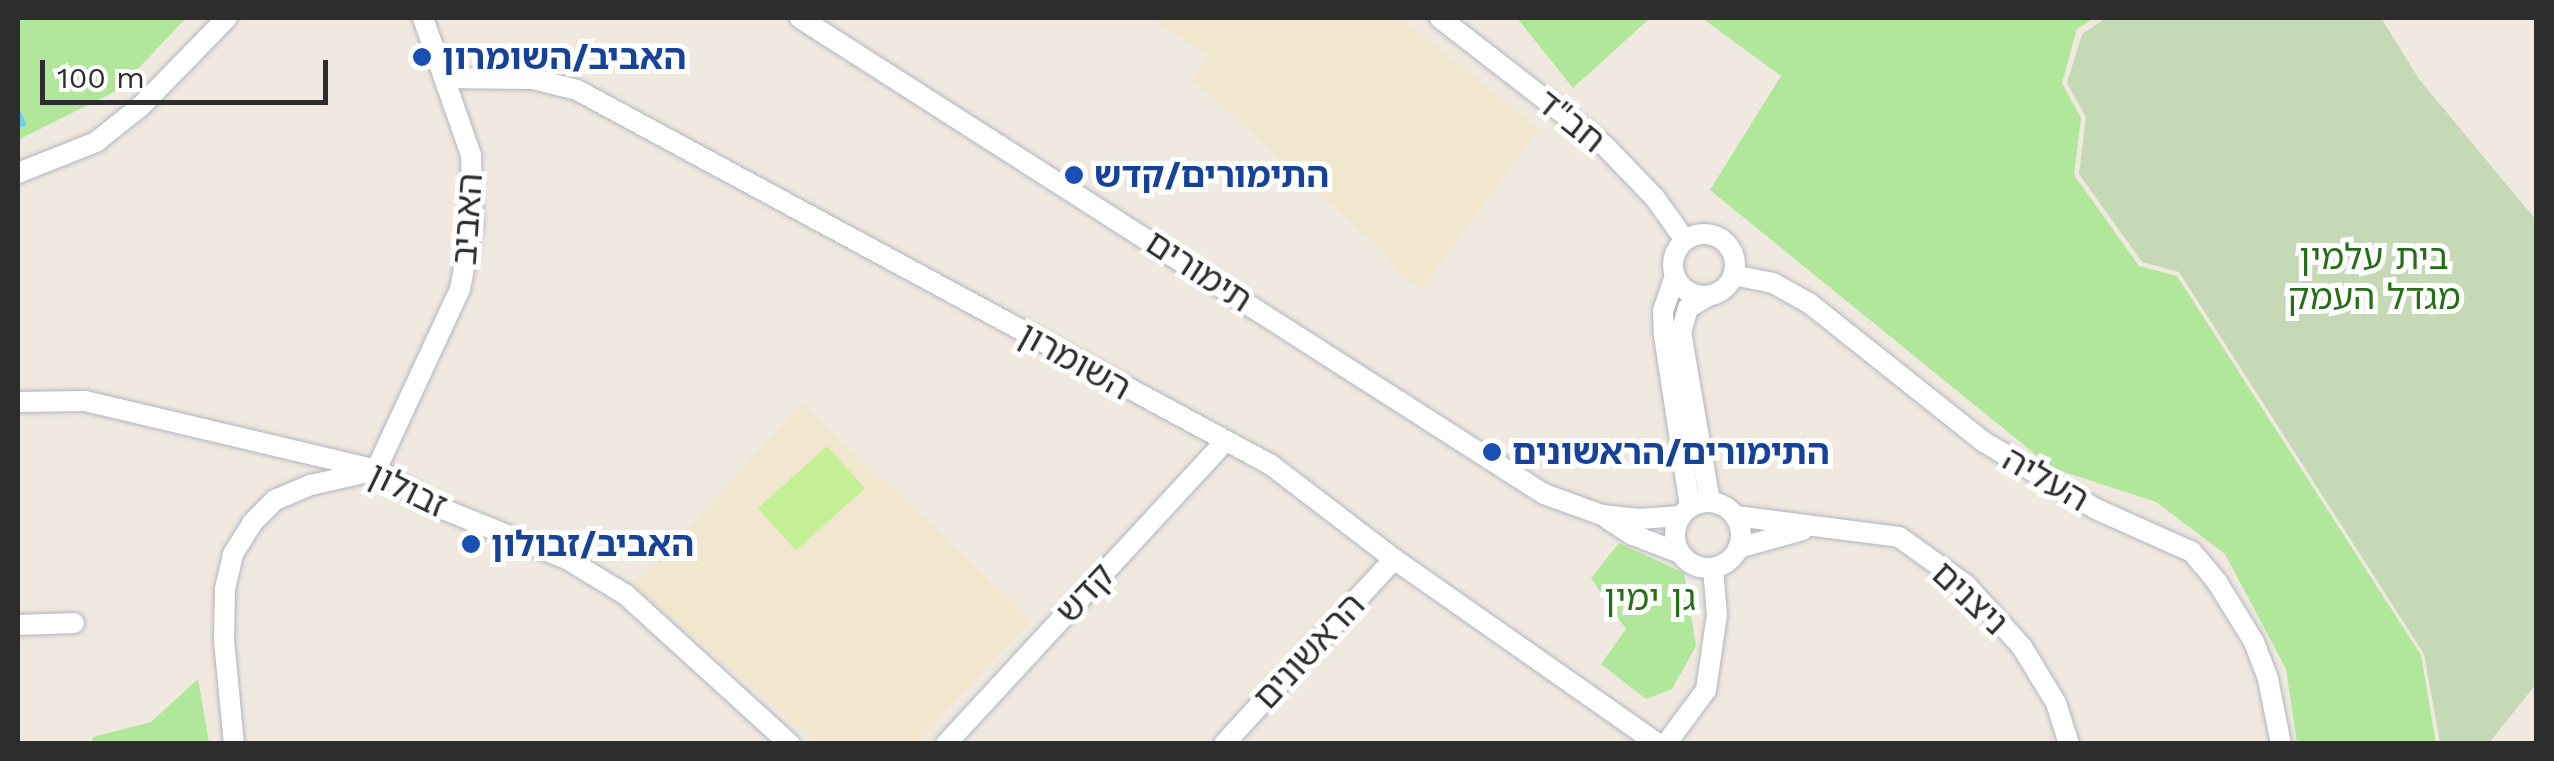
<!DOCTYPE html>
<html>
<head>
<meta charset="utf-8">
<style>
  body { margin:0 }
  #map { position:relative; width:2554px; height:761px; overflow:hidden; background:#efe9df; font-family:"Work Sans","Noto Sans Hebrew",sans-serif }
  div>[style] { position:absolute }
  .education>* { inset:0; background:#f1e7cf }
  .green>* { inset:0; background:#b1e79a }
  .cemetery>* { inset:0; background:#c5d9b6 }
  .pitch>* { inset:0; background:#c5ef96; transform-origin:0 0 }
  .stream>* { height:6px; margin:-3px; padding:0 3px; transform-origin:3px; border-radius:3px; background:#6fcbf4 }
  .roads { filter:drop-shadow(0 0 2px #b3b5c1) drop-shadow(0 0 2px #b3b5c1) }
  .minor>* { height:20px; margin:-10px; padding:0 10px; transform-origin:10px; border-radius:10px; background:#fff }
  .minor>.ring { margin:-10px; padding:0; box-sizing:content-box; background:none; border:20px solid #fff; border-radius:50% }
  .dots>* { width:28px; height:28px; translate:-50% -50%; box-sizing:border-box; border:5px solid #fff; border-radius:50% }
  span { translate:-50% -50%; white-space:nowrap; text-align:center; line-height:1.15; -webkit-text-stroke:10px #fff; paint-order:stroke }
  .transit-label { font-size:35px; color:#164399; font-weight:700 }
  .left { translate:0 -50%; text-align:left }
  .street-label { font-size:35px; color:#2d2d2d }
  .park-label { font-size:35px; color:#266f18 }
  .frame { position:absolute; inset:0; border:20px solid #2d2d2d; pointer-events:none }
  .scale { position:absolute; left:40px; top:60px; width:288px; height:45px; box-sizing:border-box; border:5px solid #2d2d2d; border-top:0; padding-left:12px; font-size:30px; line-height:35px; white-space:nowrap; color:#2d2d2d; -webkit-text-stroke:8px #fff; paint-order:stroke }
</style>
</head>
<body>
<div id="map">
  <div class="education">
    <i style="clip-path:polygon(1151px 18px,1401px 18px,1539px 129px,1421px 289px,1400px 276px,1386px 254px,1193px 80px,1208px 55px)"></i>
    <i style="clip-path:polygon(802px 403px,1032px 620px,916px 743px,817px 743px,634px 586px)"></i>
  </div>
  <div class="green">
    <i style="clip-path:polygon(18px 18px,186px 18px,118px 90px,18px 140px)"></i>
    <i style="clip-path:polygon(1517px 18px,1650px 18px,1573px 88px)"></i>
    <i style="clip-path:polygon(1702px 18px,2094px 18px,2077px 29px,2062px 83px,2081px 118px,2074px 175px,2139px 266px,2177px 276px,2421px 655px,2436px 743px,2297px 743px,2286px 669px,2225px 554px,2156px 502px,2052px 468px,1710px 190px,1781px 76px)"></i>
    <i style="clip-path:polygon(1619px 543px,1684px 573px,1696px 646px,1672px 689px,1646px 699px,1601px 664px,1626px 629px,1591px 578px)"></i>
    <i style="clip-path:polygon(198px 679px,209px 743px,92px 743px,93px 737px,151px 722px)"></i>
  </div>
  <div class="cemetery">
    <i style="clip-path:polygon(2106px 18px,2381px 18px,2419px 79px,2536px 220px,2536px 684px,2489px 743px,2440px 743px,2424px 654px,2179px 272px,2142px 262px,2079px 174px,2086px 117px,2067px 83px,2082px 34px)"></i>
  </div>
  <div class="pitch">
    <i style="left:827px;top:446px;width:57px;height:93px;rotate:48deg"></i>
  </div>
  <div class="stream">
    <i style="left:18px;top:113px;width:12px;rotate:66deg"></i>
  </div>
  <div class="roads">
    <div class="minor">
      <i style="left:800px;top:18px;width:883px;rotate:32.61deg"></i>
      <i style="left:1544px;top:494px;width:62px;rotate:19.9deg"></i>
      <i style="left:1602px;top:515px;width:38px;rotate:6deg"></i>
      <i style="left:1640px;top:519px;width:41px;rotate:-4.2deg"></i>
      <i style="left:1440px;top:18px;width:207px;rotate:37.8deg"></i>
      <i style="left:1604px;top:145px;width:74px;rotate:46.1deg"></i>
      <i style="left:1655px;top:198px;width:52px;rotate:54.5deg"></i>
      <i style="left:446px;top:78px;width:87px;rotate:0.7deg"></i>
      <i style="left:533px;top:79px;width:45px;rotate:14deg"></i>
      <i style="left:577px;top:90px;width:789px;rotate:28.38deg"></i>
      <i style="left:1271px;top:465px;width:155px;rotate:37.4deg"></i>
      <i style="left:1394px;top:559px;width:322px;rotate:35deg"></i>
      <i style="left:18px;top:173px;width:84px;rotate:-21.7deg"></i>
      <i style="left:96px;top:142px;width:58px;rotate:-38.7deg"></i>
      <i style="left:141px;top:106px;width:123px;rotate:-45.7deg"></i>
      <i class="ring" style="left:1673px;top:234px;width:42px;height:42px"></i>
      <i style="left:1733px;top:275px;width:41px;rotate:11.3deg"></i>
      <i style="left:1773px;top:283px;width:41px;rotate:29.1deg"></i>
      <i style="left:1809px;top:303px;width:223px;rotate:38.5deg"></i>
      <i style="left:1984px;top:442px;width:131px;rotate:30.9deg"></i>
      <i style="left:2096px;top:509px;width:105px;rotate:24.1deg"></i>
      <i style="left:2192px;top:552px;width:39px;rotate:50deg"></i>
      <i style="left:2217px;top:582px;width:70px;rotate:58.3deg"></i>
      <i style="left:2254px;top:642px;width:40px;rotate:69deg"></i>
      <i style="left:2268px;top:679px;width:66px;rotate:78.7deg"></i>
      <i style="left:1675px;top:276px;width:37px;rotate:109deg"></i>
      <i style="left:1663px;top:311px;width:24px;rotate:88deg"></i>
      <i style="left:1664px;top:335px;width:174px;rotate:81.4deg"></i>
      <i style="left:1708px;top:296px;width:23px;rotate:149deg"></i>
      <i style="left:1688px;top:308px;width:25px;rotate:106deg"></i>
      <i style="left:1681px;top:332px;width:172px;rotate:80.3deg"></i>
      <i style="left:18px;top:402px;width:67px;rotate:-0.9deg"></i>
      <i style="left:85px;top:401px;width:299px;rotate:13.3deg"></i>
      <i style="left:376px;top:470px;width:78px;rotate:30.2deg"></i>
      <i style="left:443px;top:509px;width:134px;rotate:22deg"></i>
      <i style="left:567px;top:559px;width:69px;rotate:31.4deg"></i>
      <i style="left:626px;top:595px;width:222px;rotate:42.3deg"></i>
      <i class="ring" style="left:1675px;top:502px;width:46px;height:46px"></i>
      <i style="left:1736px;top:516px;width:164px;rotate:7.3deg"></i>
      <i style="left:1899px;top:537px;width:82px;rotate:35.6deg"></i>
      <i style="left:1966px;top:585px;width:84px;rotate:47.9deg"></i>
      <i style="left:2022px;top:647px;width:66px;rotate:58.7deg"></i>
      <i style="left:2056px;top:703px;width:43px;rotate:72.4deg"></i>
      <i style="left:1608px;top:519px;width:30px;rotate:33deg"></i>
      <i style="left:1633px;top:535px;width:50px;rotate:21deg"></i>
      <i style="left:1738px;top:548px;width:67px;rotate:-15.5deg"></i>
      <i style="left:18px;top:625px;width:56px;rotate:-2deg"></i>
      <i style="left:234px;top:744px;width:103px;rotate:-95.5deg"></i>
      <i style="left:224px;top:641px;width:52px;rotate:-88.9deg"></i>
      <i style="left:225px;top:589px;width:36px;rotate:-77deg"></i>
      <i style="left:233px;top:554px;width:36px;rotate:-58deg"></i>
      <i style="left:252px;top:523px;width:33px;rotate:-45deg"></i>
      <i style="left:275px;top:500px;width:39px;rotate:-23deg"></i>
      <i style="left:311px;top:485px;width:67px;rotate:-13deg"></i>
      <i style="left:376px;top:470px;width:200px;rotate:-65.1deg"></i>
      <i style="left:460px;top:289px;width:66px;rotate:-78.7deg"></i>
      <i style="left:473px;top:224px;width:69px;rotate:-91.7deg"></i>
      <i style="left:471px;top:155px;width:145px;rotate:-109.3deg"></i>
      <i style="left:946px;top:744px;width:410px;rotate:-47.3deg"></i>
      <i style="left:1224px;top:744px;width:251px;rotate:-47.4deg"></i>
      <i style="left:1666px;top:744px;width:67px;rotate:-53.5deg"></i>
      <i style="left:1706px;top:690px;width:76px;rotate:-81.7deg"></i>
      <i style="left:1717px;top:615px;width:47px;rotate:-94.9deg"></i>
    </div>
  </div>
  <div class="dots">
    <i style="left:422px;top:57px;background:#1a4fb4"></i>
    <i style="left:1074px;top:175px;background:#1a4fb4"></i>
    <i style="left:1492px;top:452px;background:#1a4fb4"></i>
    <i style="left:471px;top:544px;background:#1a4fb4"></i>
  </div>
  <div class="transit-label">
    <span class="left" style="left:442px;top:57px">האביב/השומרון</span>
    <span class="left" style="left:1094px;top:175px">התימורים/קדש</span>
    <span class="left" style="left:1512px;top:452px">התימורים/הראשונים</span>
    <span class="left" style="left:491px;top:544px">האביב/זבולון</span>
  </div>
  <div class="street-label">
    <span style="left:1571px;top:121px;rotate:39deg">חב"ד</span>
    <span style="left:467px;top:219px;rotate:-86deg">האביב</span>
    <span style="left:1199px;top:271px;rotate:33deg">תימורים</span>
    <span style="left:1075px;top:361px;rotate:29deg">השומרון</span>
    <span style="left:2046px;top:479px;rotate:30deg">העליה</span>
    <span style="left:408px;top:490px;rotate:26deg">זבולון</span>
    <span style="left:1085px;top:593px;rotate:-47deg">קדש</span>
    <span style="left:1970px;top:598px;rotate:43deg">ניצנים</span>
    <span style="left:1309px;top:651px;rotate:-47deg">הראשונים</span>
  </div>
  <div class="park-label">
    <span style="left:2374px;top:277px">בית עלמין<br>מגדל העמק</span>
    <span style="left:1650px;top:598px">גן ימין</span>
  </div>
  <div class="frame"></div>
  <div class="scale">100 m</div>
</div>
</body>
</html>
